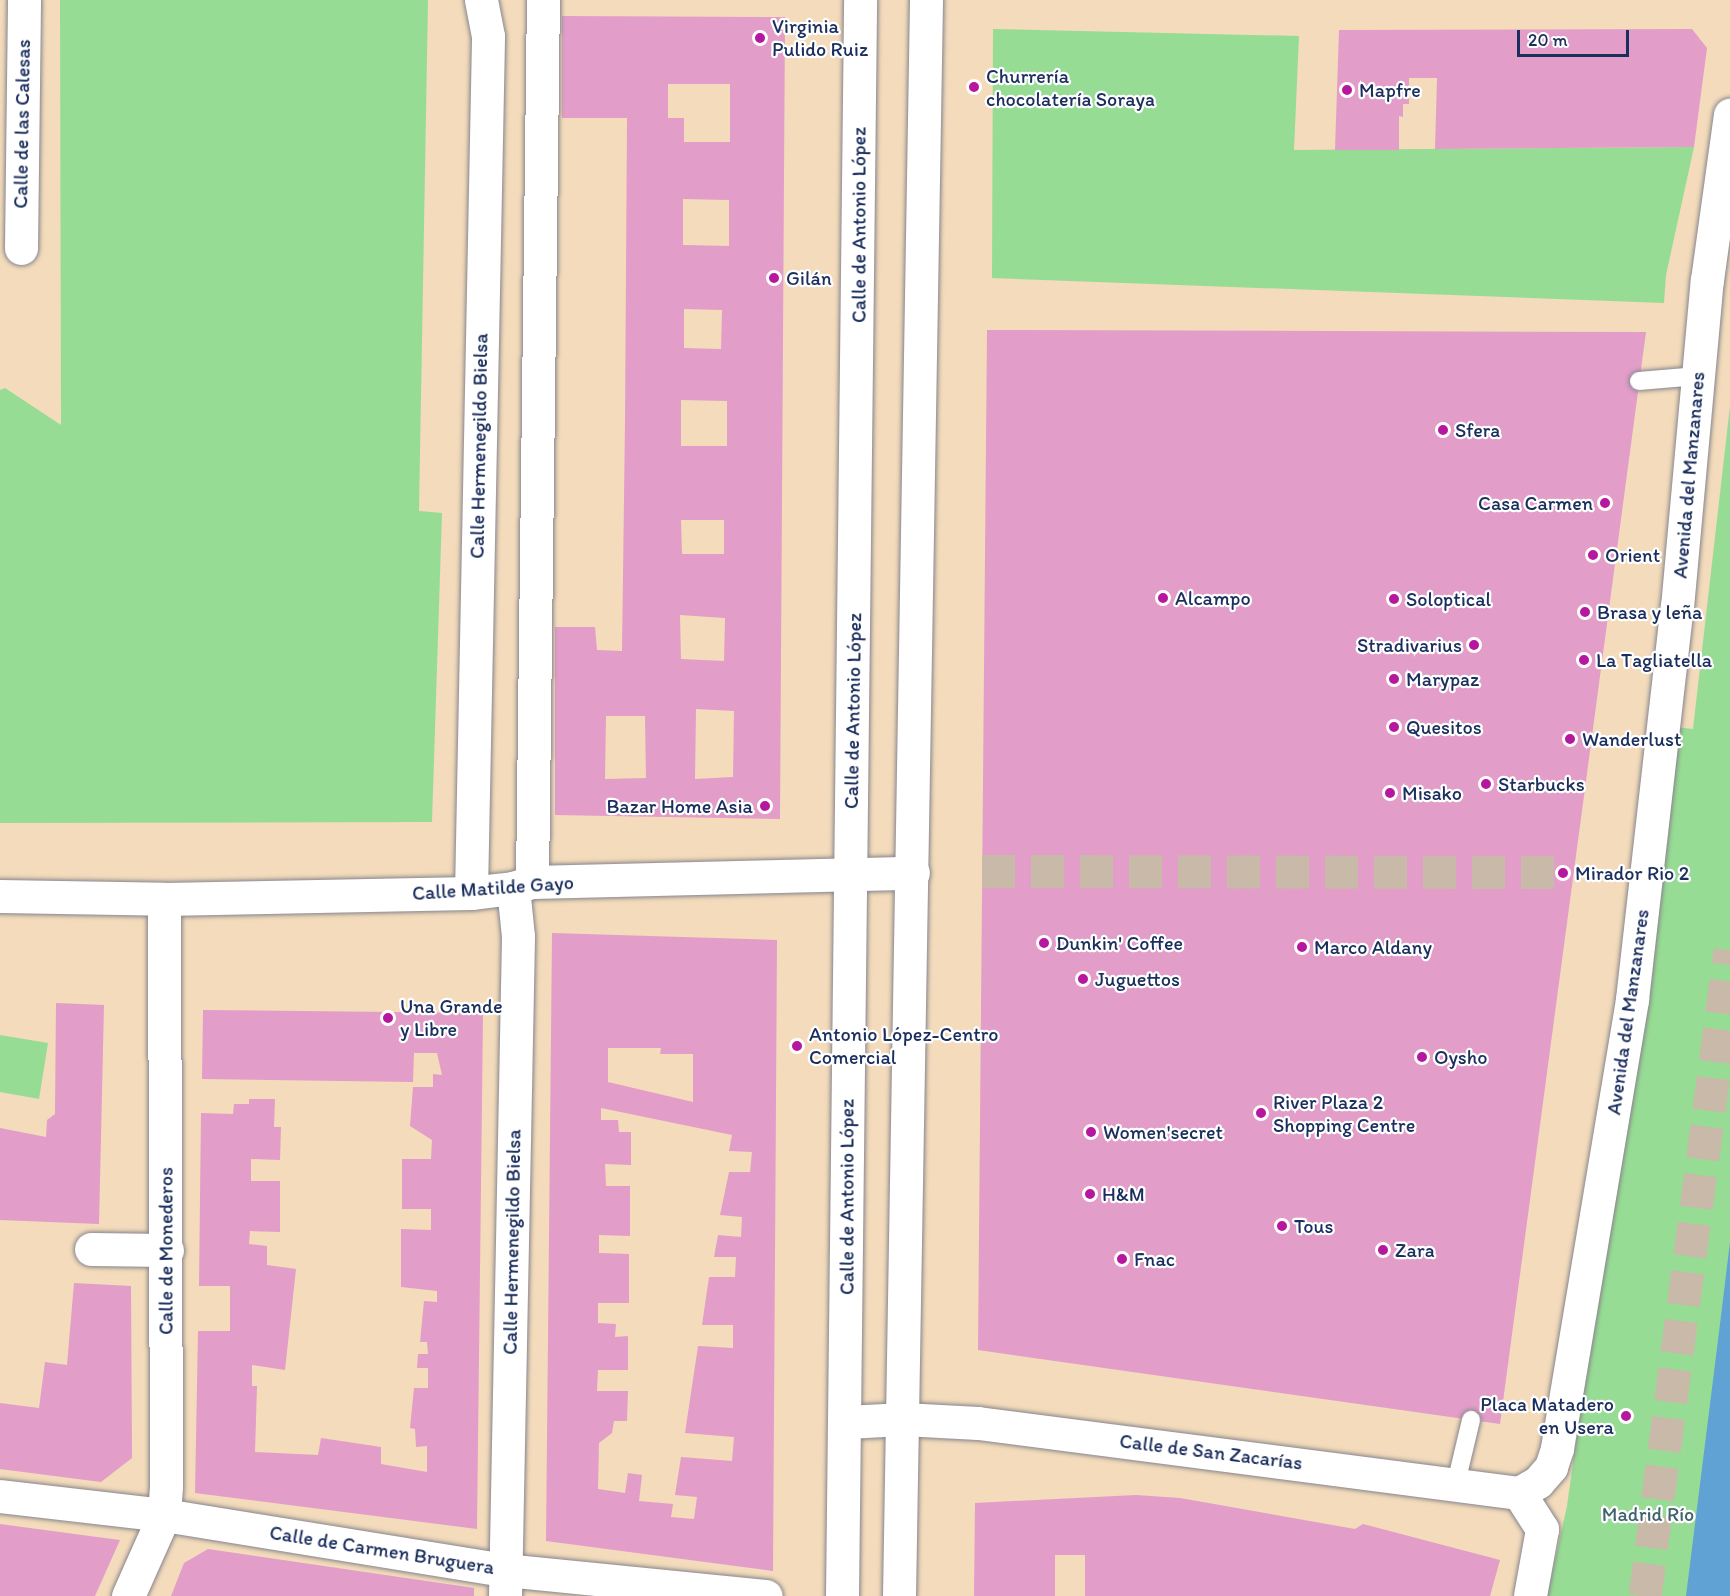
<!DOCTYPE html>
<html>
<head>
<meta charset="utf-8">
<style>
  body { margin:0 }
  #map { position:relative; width:1730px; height:1596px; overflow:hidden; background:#f3dbbb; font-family:Itim,sans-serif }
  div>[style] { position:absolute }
  .green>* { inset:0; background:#97dc94 }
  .water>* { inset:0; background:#61a2d4 }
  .building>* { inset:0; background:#e29dc9 }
  .street-tunnel>* { height:33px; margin-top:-16.5px; transform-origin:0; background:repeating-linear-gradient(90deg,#c8b9a8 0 33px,transparent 0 49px) }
  .highway-tunnel>* { height:33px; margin-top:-16.5px; transform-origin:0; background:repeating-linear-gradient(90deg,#c8b9a8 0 33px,transparent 0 49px) }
  .roads { filter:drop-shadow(0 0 2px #87858c) drop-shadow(0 0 2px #87858c) }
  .lane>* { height:18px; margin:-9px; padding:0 9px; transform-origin:9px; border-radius:9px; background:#fff }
  .street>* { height:33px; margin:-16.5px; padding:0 16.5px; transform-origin:16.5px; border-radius:16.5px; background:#fff }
  .primary>* { height:33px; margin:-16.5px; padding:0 16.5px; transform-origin:16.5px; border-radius:16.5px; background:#fff }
  .dots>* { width:16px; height:16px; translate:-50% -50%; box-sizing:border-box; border:3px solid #fff; border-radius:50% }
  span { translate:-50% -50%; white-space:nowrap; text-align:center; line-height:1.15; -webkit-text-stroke:4.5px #fff; paint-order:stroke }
  .poi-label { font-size:20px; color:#1b2f5e }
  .left { translate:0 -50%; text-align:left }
  .right { translate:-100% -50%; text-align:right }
  .street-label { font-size:20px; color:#1b2f5e }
  .park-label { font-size:20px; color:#40636e }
  .scale { position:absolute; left:1517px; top:30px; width:112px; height:27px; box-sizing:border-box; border:3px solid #1b2f5e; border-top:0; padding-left:8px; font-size:18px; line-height:21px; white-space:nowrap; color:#1b2f5e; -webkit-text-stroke:4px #fff; paint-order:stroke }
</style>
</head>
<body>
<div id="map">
  <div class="green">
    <i style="clip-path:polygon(60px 0,428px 0,419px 511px,442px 513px,432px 822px,0 823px,0 390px,5px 388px,61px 425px)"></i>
    <i style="clip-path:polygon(993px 29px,1299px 36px,1294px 150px,1694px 147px,1666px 275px,1664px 303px,992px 278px)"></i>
    <i style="clip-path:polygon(1730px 406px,1730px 1596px,1547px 1596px,1567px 1506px,1676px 727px,1693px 729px)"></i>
    <i style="clip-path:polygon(0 1035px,48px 1043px,39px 1099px,0 1092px)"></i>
  </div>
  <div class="water">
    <i style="clip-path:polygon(1730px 1242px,1730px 1596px,1686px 1596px,1719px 1332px)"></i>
  </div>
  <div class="building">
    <i style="clip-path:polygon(evenodd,562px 16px,785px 17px,780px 819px,555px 815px,555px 627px,595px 627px,597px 650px,622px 651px,625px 423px,627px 118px,562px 118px,562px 16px,668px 84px,730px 84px,730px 142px,684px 142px,684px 118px,668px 118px,668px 84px,562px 16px,683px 199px,729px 200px,729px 246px,683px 245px,683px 199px,562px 16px,684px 309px,722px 310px,721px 349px,684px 348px,684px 309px,562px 16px,681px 400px,727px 401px,727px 446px,681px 446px,681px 400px,562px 16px,681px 520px,724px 520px,724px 554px,682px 554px,681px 520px,562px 16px,680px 615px,725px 618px,724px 661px,681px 659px,680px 615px,562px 16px,696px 709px,734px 711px,733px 777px,695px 779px,696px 709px,562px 16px,606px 716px,645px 716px,646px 778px,605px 779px,606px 716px)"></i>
    <i style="clip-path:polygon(1692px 29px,1707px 48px,1694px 147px,1435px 149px,1437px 78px,1409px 78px,1409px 104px,1403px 104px,1403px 117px,1399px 116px,1399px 150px,1335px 150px,1339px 30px)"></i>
    <i style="clip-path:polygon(987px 330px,1646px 332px,1500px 1424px,978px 1350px)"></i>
    <i style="clip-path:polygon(evenodd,552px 933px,777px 940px,773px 1571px,546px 1541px,552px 933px,608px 1048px,661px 1048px,660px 1054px,693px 1054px,693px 1102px,608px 1082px,608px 1048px,552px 933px,601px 1108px,732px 1135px,729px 1151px,752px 1152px,750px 1172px,729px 1172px,720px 1215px,742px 1217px,741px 1237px,718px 1235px,714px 1257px,736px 1257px,735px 1277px,709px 1277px,702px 1325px,733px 1325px,733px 1348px,698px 1346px,685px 1433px,734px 1437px,732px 1461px,681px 1457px,675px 1495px,697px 1497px,694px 1519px,671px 1517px,673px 1504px,639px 1501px,642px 1475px,628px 1473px,625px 1493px,598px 1489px,599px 1443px,612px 1433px,614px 1421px,627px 1421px,628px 1391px,597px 1391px,598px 1370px,628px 1370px,628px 1336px,615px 1337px,616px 1324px,598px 1323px,598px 1303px,629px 1303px,629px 1254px,599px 1253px,599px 1235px,630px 1236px,630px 1186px,606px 1186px,605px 1164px,631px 1165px,631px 1132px,619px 1132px,618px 1120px,601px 1120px,601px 1108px)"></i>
    <i style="clip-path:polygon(56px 1003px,104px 1005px,99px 1224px,0 1220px,0 1128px,46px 1137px,47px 1120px,55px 1114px)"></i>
    <i style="clip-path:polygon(203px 1010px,483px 1013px,477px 1529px,195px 1493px,198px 1331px,230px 1331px,230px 1286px,199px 1286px,201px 1113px,233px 1114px,234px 1104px,249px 1104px,249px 1099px,275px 1099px,274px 1127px,281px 1127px,280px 1160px,251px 1159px,251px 1181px,280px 1181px,280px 1232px,250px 1231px,249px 1244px,267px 1246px,267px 1265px,296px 1269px,285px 1370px,252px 1365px,252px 1386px,257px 1386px,255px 1452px,318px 1455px,321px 1438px,381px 1447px,381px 1464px,427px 1472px,427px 1446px,416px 1447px,415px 1429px,410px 1428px,414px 1388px,428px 1388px,428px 1368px,417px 1368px,418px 1354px,428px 1354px,427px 1342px,420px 1342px,424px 1301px,437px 1302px,437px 1291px,401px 1287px,401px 1229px,431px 1230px,431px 1209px,402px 1209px,402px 1159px,431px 1159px,432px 1140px,410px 1126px,413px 1087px,433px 1087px,433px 1074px,442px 1075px,437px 1053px,414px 1053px,413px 1082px,202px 1079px)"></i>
    <i style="clip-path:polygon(74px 1283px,131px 1286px,132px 1458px,101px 1482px,0 1469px,0 1403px,39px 1408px,45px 1362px,67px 1365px)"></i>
    <i style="clip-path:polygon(1136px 1495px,1180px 1498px,1355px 1529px,1363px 1524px,1500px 1560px,1490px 1596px,1085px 1596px,1085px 1555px,1055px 1555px,1055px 1596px,974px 1596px,975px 1503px)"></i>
    <i style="clip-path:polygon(0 1524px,67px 1533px,120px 1540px,95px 1596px,0 1596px)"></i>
    <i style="clip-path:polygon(208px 1549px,474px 1588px,474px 1596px,171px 1596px,184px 1563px)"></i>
  </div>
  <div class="street-tunnel">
    <i style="left:982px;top:871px;width:572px;rotate:0.1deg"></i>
  </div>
  <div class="highway-tunnel">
    <i style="left:1645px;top:1596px;width:652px;rotate:-82.5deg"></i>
  </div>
  <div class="roads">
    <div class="lane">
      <i style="left:1639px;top:381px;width:59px;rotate:-4.8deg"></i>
      <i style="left:1456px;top:1483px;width:65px;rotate:-76.6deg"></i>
    </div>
    <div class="street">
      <i style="left:21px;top:248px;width:248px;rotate:-89.3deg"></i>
      <i style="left:532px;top:882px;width:882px;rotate:-89.29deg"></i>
      <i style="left:471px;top:893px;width:857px;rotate:-88.86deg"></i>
      <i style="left:488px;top:36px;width:37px;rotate:-101deg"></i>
      <i style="left:0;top:896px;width:164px;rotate:1deg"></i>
      <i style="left:164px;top:899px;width:307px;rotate:-1.1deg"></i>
      <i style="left:471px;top:893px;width:42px;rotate:-6.8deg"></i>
      <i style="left:513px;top:888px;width:20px;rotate:-18deg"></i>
      <i style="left:532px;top:882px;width:381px;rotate:-1.4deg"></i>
      <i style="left:91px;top:1249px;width:76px;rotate:0.8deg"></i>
      <i style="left:846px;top:1422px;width:57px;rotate:-3deg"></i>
      <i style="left:903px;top:1419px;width:75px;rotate:3.1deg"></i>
      <i style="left:978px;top:1423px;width:546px;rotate:7.37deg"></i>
      <i style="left:1519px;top:1493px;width:22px;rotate:-30deg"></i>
      <i style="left:1538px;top:1482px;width:20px;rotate:-49deg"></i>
      <i style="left:1551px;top:1467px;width:20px;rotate:-72deg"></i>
      <i style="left:1557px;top:1448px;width:455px;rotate:-80.5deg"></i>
      <i style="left:1632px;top:999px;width:395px;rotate:-83.5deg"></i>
      <i style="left:1677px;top:607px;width:328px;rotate:-84.8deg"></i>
      <i style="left:1707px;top:280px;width:167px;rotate:-82.1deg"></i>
      <i style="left:1519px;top:1493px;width:43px;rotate:57.4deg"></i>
      <i style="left:1542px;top:1529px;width:68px;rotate:100.2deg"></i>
      <i style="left:0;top:1496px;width:165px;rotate:6.6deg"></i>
      <i style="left:164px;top:1515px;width:345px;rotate:9.2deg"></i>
      <i style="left:505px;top:1570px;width:262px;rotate:5.7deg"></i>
      <i style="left:128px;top:1596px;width:89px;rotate:-66deg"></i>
      <i style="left:164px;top:1515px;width:29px;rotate:-86deg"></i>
      <i style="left:166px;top:1486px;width:587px;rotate:-90.2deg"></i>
      <i style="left:505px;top:1596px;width:660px;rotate:-88.87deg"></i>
      <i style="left:518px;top:936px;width:48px;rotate:-95.9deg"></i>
    </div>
    <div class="primary">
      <i style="left:842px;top:1596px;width:1596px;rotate:-89.35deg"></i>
      <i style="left:899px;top:1596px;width:1596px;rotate:-89.03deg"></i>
    </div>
  </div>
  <div class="dots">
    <i style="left:760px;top:38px;background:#b5179e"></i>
    <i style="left:974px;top:87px;background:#b5179e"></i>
    <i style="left:1347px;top:90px;background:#b5179e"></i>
    <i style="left:774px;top:278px;background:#b5179e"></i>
    <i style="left:1443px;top:430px;background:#b5179e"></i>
    <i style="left:1605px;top:503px;background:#b5179e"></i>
    <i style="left:1593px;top:555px;background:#b5179e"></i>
    <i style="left:1163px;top:598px;background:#b5179e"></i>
    <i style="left:1394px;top:599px;background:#b5179e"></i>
    <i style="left:1585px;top:612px;background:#b5179e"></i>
    <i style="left:1474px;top:645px;background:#b5179e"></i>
    <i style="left:1584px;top:660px;background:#b5179e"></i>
    <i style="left:1394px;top:679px;background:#b5179e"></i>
    <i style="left:1394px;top:727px;background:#b5179e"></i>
    <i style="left:1570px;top:739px;background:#b5179e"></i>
    <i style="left:1486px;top:784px;background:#b5179e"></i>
    <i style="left:1390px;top:793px;background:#b5179e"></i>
    <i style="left:765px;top:806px;background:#b5179e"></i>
    <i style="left:1563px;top:873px;background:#b5179e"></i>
    <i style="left:1044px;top:943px;background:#b5179e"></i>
    <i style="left:1302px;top:947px;background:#b5179e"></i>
    <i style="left:1083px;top:979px;background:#b5179e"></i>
    <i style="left:388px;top:1018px;background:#b5179e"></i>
    <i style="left:797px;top:1046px;background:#b5179e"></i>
    <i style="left:1422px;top:1057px;background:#b5179e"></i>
    <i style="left:1261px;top:1113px;background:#b5179e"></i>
    <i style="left:1091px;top:1132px;background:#b5179e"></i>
    <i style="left:1090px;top:1194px;background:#b5179e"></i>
    <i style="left:1282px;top:1226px;background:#b5179e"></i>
    <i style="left:1383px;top:1250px;background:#b5179e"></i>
    <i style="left:1122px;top:1259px;background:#b5179e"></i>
    <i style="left:1626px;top:1416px;background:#b5179e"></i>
  </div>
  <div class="poi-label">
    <span class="left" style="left:772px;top:38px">Virginia<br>Pulido Ruiz</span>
    <span class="left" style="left:986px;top:88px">Churrería<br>chocolatería Soraya</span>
    <span class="left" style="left:1359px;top:90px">Mapfre</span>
    <span class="left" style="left:786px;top:278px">Gilán</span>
    <span class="left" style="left:1455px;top:430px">Sfera</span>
    <span class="right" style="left:1593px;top:503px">Casa Carmen</span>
    <span class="left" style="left:1605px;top:555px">Orient</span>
    <span class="left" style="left:1175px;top:598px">Alcampo</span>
    <span class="left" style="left:1406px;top:599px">Soloptical</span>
    <span class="left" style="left:1597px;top:612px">Brasa y leña</span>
    <span class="right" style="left:1462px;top:645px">Stradivarius</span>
    <span class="left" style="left:1596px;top:660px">La Tagliatella</span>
    <span class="left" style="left:1406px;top:679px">Marypaz</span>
    <span class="left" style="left:1406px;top:727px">Quesitos</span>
    <span class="left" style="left:1582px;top:739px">Wanderlust</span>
    <span class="left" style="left:1498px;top:784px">Starbucks</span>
    <span class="left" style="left:1402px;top:793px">Misako</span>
    <span class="right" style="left:753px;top:806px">Bazar Home Asia</span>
    <span class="left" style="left:1575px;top:873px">Mirador Rio 2</span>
    <span class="left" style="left:1056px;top:943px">Dunkin' Coffee</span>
    <span class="left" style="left:1314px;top:947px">Marco Aldany</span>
    <span class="left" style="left:1095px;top:979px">Juguettos</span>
    <span class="left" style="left:400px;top:1018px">Una Grande<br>y Libre</span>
    <span class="left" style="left:809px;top:1046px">Antonio López-Centro<br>Comercial</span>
    <span class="left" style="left:1434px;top:1057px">Oysho</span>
    <span class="left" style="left:1273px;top:1114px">River Plaza 2<br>Shopping Centre</span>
    <span class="left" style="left:1103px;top:1132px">Women'secret</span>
    <span class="left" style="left:1102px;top:1194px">H&amp;M</span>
    <span class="left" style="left:1294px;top:1226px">Tous</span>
    <span class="left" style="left:1395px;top:1250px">Zara</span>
    <span class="left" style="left:1134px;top:1259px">Fnac</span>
    <span class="right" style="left:1614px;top:1416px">Placa Matadero<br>en Usera</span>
  </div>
  <div class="street-label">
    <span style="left:22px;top:124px;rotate:-89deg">Calle de las Calesas</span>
    <span style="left:859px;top:225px;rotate:-90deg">Calle de Antonio López</span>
    <span style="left:479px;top:446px;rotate:-89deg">Calle Hermenegildo Bielsa</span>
    <span style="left:1689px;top:475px;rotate:-85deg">Avenida del Manzanares</span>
    <span style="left:853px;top:711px;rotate:-89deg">Calle de Antonio López</span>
    <span style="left:493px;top:888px;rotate:-4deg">Calle Matilde Gayo</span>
    <span style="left:1628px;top:1012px;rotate:-82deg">Avenida del Manzanares</span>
    <span style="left:847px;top:1197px;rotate:-90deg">Calle de Antonio López</span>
    <span style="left:512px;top:1242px;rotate:-89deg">Calle Hermenegildo Bielsa</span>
    <span style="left:166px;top:1251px;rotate:-90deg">Calle de Monederos</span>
    <span style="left:1211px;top:1452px;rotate:7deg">Calle de San Zacarías</span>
    <span style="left:382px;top:1550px;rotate:9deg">Calle de Carmen Bruguera</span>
  </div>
  <div class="park-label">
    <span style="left:1648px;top:1514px">Madrid Río</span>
  </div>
  <div class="scale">20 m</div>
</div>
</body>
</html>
